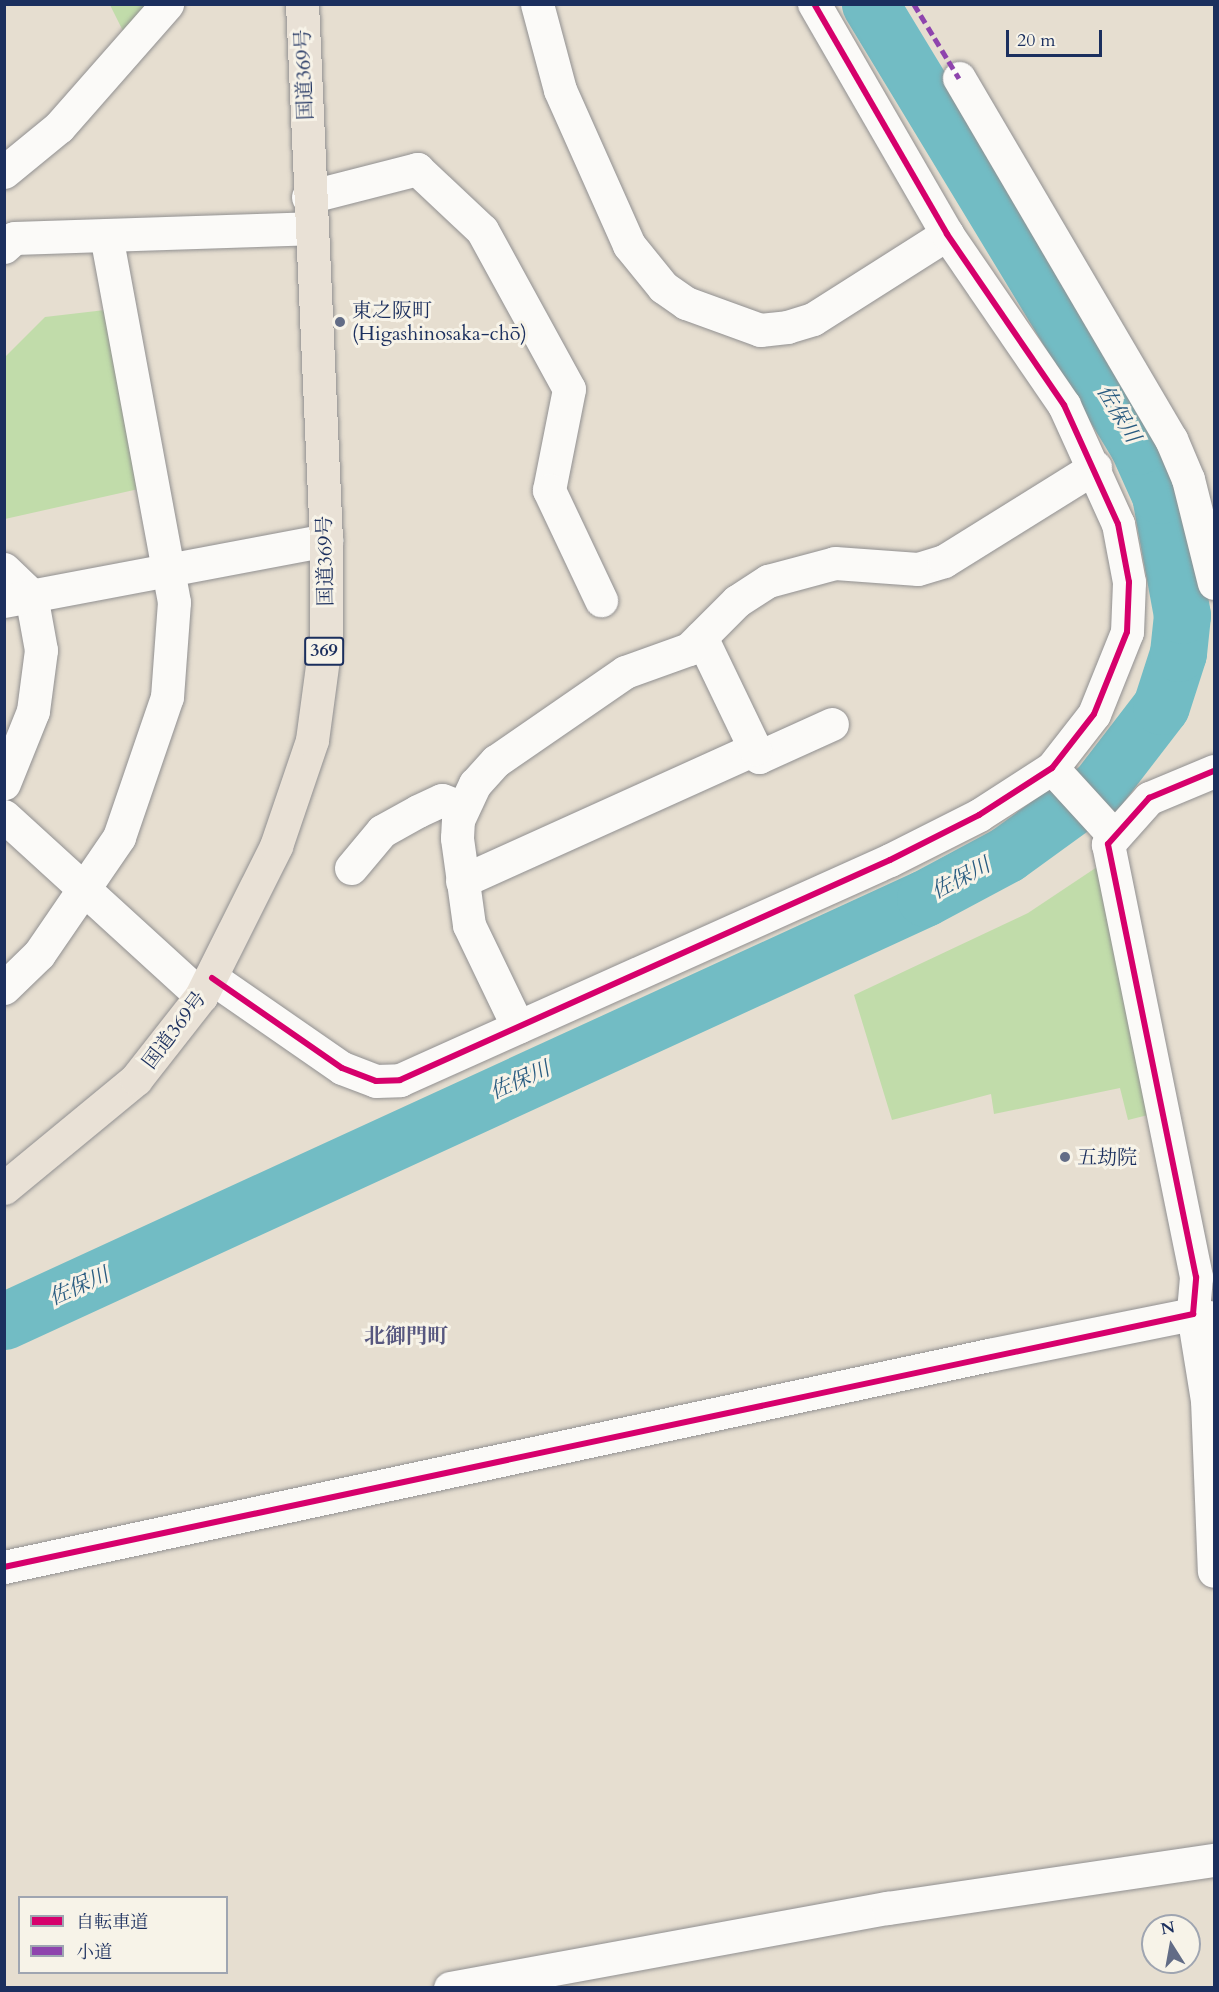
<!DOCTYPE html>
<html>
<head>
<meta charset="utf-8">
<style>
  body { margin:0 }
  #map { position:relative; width:1219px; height:1992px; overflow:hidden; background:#e6ded0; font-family:Cardo,"Noto Serif JP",serif }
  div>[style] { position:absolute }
  .green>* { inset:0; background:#c1dcaa }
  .river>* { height:57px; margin:-28.5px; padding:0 28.5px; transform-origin:28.5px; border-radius:28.5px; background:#72bcc4 }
  .roads { filter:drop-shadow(0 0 2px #919091) drop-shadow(0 0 2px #919091) }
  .minor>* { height:33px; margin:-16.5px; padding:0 16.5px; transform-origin:16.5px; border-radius:16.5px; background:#fbfaf8 }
  .highway>* { height:33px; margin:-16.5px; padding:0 16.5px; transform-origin:16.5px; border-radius:16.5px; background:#e9e1d6 }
  .quiet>* { height:4.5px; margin-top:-2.25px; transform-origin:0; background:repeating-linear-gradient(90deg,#8e44ad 0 9px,transparent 0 13.5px) }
  .cycleway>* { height:6px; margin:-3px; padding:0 3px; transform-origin:3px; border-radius:3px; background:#d6006c }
  .dots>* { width:16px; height:16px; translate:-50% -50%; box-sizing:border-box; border:3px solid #f7f3e8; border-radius:50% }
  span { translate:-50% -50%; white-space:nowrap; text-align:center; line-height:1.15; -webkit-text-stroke:6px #f7f3e8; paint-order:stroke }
  .shield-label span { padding:2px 4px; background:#f7f3e8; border:2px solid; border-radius:4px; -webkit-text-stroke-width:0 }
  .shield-label { font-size:18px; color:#1b2f5e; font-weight:700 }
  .street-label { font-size:20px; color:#1b2f5e }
  .poi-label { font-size:20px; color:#1b2f5e }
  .left { translate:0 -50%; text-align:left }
  .water-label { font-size:21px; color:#285b80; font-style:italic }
  .neighbourhood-label { font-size:21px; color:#57577f; font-weight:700 }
  .frame { position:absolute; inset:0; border:6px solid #1b2f5e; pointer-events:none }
  .legend { position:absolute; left:18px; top:1896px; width:210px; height:78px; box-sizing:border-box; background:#f7f3e8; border:2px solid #9fa5b1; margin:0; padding:8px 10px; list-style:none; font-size:18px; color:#1b2f5e }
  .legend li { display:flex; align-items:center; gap:12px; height:30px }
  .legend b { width:30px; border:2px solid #9fa5b1 }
  .north { position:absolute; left:1141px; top:1914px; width:60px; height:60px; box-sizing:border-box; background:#f7f3e8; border:2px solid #9fa5b1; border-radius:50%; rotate:349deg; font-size:16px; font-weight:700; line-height:24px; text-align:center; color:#1b2f5e }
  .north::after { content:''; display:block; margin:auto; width:21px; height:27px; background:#626c86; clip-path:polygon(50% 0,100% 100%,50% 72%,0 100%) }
  .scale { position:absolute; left:1006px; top:30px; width:96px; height:27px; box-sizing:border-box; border:3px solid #1b2f5e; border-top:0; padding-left:8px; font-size:18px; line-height:21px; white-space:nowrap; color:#1b2f5e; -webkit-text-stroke:4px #f7f3e8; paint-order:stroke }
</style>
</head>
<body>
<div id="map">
  <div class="green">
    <i style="clip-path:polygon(110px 5px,149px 5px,124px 33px)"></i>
    <i style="clip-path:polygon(105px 310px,143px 488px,5px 519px,5px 357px,45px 317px)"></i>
    <i style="clip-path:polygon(1097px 867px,1152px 1114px,1128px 1120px,1120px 1088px,994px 1114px,991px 1094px,892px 1120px,854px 995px,1028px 913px)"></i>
  </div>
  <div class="river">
    <i style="left:4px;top:1321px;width:1013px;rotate:-24.67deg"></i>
    <i style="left:925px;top:898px;width:93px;rotate:-28.2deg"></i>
    <i style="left:1007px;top:854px;width:112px;rotate:-36deg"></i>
    <i style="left:1098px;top:788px;width:103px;rotate:-52.5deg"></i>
    <i style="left:1161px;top:706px;width:56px;rotate:-72.2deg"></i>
    <i style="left:1178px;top:653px;width:38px;rotate:-84deg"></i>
    <i style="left:1182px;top:615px;width:122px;rotate:-100.4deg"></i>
    <i style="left:1160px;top:495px;width:54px;rotate:-114.2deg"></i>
    <i style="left:1138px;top:446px;width:517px;rotate:-121.23deg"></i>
  </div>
  <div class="roads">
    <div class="minor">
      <i style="left:537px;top:4px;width:89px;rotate:75deg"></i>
      <i style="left:560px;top:90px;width:170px;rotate:66deg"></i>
      <i style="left:629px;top:245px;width:54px;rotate:51deg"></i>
      <i style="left:663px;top:287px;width:28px;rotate:35deg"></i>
      <i style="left:686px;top:303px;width:79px;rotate:20deg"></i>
      <i style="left:760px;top:330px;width:27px;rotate:-6deg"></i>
      <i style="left:787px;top:327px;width:27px;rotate:-17deg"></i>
      <i style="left:813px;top:319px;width:159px;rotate:-32.4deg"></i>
      <i style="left:959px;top:78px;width:419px;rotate:59.6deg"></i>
      <i style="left:1171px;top:439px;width:43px;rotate:67deg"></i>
      <i style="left:1188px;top:479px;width:107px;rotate:76deg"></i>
      <i style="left:4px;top:172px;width:71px;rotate:-39.3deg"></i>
      <i style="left:59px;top:127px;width:164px;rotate:-48.7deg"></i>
      <i style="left:308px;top:197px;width:113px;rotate:-14.4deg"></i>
      <i style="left:417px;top:169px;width:89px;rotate:43.2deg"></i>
      <i style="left:482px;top:230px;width:181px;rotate:61.3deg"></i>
      <i style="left:569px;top:389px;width:103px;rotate:101.2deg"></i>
      <i style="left:549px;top:490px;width:122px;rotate:64.7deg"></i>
      <i style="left:4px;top:247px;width:13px;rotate:-42deg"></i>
      <i style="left:14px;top:238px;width:296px;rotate:-1.9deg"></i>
      <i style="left:4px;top:569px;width:37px;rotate:44deg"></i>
      <i style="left:31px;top:595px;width:56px;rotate:79.7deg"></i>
      <i style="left:41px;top:650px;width:62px;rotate:97.5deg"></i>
      <i style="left:33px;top:711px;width:78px;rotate:111.9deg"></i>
      <i style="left:4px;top:601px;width:328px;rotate:-10.7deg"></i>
      <i style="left:755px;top:749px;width:9px;rotate:63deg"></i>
      <i style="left:759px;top:757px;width:80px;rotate:-24.3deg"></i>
      <i style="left:1052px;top:768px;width:92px;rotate:47.6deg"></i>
      <i style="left:1214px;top:771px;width:70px;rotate:157.4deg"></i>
      <i style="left:1149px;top:798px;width:62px;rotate:131.7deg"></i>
      <i style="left:1108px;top:844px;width:442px;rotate:78.5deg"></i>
      <i style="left:1196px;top:1277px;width:37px;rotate:95deg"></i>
      <i style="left:1193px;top:1314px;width:87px;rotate:80.8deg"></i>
      <i style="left:1207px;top:1400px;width:171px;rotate:87.7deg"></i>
      <i style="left:4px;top:816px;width:267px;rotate:42.4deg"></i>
      <i style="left:351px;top:868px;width:48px;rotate:-50deg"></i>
      <i style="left:382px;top:831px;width:41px;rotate:-29.1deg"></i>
      <i style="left:418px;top:811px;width:26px;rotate:-25deg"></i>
      <i style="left:442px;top:800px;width:22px;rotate:21deg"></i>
      <i style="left:462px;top:881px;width:321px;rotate:-24.3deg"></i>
      <i style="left:755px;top:749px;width:124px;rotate:-115.7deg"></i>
      <i style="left:212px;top:978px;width:158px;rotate:34.7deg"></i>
      <i style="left:342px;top:1068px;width:36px;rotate:21deg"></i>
      <i style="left:376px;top:1081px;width:24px;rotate:-2deg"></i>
      <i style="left:400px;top:1080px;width:537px;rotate:-24.18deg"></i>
      <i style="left:890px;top:860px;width:100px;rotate:-26.8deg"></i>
      <i style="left:979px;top:815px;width:87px;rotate:-32.8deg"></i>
      <i style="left:1052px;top:768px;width:68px;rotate:-52.1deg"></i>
      <i style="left:1094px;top:714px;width:88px;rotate:-68.1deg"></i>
      <i style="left:1127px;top:632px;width:50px;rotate:-87.7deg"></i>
      <i style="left:1129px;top:582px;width:59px;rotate:-100.7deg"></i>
      <i style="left:1118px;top:524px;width:131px;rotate:-114.4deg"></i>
      <i style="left:1064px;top:405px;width:207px;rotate:-124.4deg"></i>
      <i style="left:947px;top:234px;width:266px;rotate:-120deg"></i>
      <i style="left:4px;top:988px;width:49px;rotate:-44.2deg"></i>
      <i style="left:39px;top:954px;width:142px;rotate:-55.6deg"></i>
      <i style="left:119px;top:837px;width:148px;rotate:-71.1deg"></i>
      <i style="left:167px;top:697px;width:95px;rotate:-85.8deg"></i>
      <i style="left:174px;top:602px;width:373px;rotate:-100.5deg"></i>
      <i style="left:518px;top:1027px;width:113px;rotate:-115.7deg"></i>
      <i style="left:469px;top:925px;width:88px;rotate:-97.9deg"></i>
      <i style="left:457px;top:838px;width:18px;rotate:-87deg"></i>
      <i style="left:458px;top:820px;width:40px;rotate:-65deg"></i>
      <i style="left:475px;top:784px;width:31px;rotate:-48deg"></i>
      <i style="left:496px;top:761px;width:157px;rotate:-34.6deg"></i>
      <i style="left:625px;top:672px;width:68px;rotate:-19.8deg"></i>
      <i style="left:689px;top:649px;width:68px;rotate:-45deg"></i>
      <i style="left:737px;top:601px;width:37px;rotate:-33deg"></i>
      <i style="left:768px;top:581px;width:69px;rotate:-15deg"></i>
      <i style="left:835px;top:563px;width:83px;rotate:4.1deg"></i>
      <i style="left:918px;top:569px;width:27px;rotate:-17deg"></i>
      <i style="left:944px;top:561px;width:178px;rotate:-31.9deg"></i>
      <i style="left:4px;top:1567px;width:1008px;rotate:-12.15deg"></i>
      <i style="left:989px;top:1355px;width:208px;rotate:-11.4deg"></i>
      <i style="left:1193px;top:1314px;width:21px;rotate:11deg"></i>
      <i style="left:450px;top:1988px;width:445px;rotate:-10.4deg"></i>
      <i style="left:888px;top:1908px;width:330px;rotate:-8.4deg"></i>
    </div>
    <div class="highway">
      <i style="left:4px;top:1188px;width:171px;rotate:-39.5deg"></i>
      <i style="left:136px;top:1079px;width:105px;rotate:-51.9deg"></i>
      <i style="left:201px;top:996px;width:168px;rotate:-63.4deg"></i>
      <i style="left:276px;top:846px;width:112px;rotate:-71.2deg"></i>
      <i style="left:312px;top:740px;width:104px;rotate:-82.3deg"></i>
      <i style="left:326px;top:637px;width:97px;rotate:-90deg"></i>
      <i style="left:326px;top:540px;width:537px;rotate:-92.56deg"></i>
    </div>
  </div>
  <div class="quiet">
    <i style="left:914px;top:4px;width:87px;rotate:58.7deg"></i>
  </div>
  <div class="cycleway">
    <i style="left:212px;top:978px;width:158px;rotate:34.7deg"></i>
    <i style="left:342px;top:1068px;width:36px;rotate:21deg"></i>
    <i style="left:376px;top:1081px;width:24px;rotate:-2deg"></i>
    <i style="left:400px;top:1080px;width:537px;rotate:-24.18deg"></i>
    <i style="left:890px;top:860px;width:100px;rotate:-26.8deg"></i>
    <i style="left:979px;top:815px;width:87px;rotate:-32.8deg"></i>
    <i style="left:1052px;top:768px;width:68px;rotate:-52.1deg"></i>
    <i style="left:1094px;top:714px;width:88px;rotate:-68.1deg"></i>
    <i style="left:1127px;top:632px;width:50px;rotate:-87.7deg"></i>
    <i style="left:1129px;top:582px;width:59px;rotate:-100.7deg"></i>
    <i style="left:1118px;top:524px;width:131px;rotate:-114.4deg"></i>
    <i style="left:1064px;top:405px;width:207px;rotate:-124.4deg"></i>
    <i style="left:947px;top:234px;width:266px;rotate:-120deg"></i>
    <i style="left:4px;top:1567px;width:1216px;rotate:-12.01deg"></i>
    <i style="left:1193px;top:1314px;width:37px;rotate:-85deg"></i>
    <i style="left:1196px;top:1277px;width:442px;rotate:-101.5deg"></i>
    <i style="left:1108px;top:844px;width:62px;rotate:-48.3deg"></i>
    <i style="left:1149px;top:798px;width:70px;rotate:-22.6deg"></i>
  </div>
  <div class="dots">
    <i style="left:340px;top:322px;background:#626c86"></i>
    <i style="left:1065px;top:1157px;background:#626c86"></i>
  </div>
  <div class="shield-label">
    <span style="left:324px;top:651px">369</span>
  </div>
  <div class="street-label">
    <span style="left:304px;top:75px;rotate:-92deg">国道369号</span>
    <span style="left:325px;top:561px;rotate:-91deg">国道369号</span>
    <span style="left:174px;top:1030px;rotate:-53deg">国道369号</span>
  </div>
  <div class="poi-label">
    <span class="left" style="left:352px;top:322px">東之阪町<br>(Higashinosaka-chō)</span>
    <span class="left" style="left:1077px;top:1157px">五劫院</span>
  </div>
  <div class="water-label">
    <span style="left:1118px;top:414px;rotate:59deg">佐保川</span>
    <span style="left:961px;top:879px;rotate:-28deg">佐保川</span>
    <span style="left:520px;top:1081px;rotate:-24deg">佐保川</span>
    <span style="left:79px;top:1287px;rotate:-24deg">佐保川</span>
  </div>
  <div class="neighbourhood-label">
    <span style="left:406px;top:1337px">北御門町</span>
  </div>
  <div class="frame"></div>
  <ul class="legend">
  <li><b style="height:8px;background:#d6006c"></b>自転車道</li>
  <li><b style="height:8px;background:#8e44ad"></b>小道</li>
  </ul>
  <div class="north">N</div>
  <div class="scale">20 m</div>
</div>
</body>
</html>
